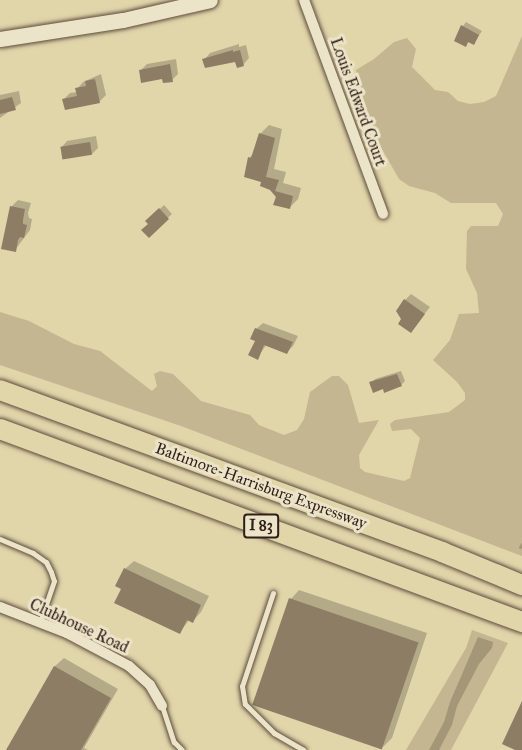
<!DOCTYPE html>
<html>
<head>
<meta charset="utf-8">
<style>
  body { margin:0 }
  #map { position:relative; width:522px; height:750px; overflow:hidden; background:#e1d5aa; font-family:"IM FELL Great Primer",serif }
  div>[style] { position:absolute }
  .green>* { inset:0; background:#c3b691 }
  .water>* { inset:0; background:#a49778 }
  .shadow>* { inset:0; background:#0003 }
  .stream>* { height:3px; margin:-1.5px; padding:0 1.5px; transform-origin:1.5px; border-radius:1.5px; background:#a49778 }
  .building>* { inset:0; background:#8c7d64; transform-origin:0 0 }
  .roads { filter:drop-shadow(0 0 2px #5c4c3c) drop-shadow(0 0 2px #5c4c3c) }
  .lane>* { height:5px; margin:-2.5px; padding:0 2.5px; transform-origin:2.5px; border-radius:2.5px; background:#ece4c8 }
  .street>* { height:10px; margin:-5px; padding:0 5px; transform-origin:5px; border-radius:5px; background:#ece4c8 }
  .secondary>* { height:15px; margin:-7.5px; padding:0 7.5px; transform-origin:7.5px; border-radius:7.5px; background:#ece4c8 }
  .highway>* { height:20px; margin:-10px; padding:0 10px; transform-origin:10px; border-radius:10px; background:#e1d5aa }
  span { translate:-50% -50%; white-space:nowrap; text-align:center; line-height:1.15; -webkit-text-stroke:6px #ece4c8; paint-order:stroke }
  .shield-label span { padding:2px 4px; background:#ece4c8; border:2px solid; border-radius:4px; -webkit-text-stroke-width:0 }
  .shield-label { font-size:15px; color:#2f1e18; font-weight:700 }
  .street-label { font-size:16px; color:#2f1e18 }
</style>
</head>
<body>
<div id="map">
  <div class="green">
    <i style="clip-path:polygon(522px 36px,522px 556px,181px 426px,0 365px,0 312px,29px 321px,74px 344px,100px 351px,152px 391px,157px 386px,154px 374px,160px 371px,173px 374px,201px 401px,250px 415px,259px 425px,284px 435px,297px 430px,304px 419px,310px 392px,332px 376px,339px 376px,348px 385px,359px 423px,379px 420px,359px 455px,360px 468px,365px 472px,404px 481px,410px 478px,420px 438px,411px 429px,392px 431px,390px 424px,395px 420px,449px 412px,465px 400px,465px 393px,457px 382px,433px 360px,450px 340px,459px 314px,479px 313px,477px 293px,466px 269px,467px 231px,471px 226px,498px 226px,503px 214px,496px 203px,451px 203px,435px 193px,409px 186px,399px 179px,379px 144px,364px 122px,359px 109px,356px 70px,374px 59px,394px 42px,407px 38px,416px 49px,412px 67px,435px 90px,448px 92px,458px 101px,470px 104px,484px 102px,496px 96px)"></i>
    <i style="clip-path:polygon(472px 630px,508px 643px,451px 750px,406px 750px,466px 648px)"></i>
  </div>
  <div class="water">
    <i style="clip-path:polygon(478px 637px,493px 642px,492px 648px,479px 664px,457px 706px,452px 725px,439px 750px,429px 750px,444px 722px,450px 702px)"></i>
  </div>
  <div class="shadow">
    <i style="clip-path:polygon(466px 22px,482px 31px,474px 43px,469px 41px,466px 45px,463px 26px)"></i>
    <i style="clip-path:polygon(239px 44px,239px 47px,246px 45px,249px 58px,243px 65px,236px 60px,204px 60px,210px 53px)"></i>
    <i style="clip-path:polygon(176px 59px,178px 74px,172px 80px,140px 71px,147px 64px)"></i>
    <i style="clip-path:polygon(101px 74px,106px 95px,99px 102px,64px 99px,70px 93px,77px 92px,77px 89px,83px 82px)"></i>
    <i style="clip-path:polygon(19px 91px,21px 103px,0 118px,0 95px)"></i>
    <i style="clip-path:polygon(269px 125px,282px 129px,274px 169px,286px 172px,283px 183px,301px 188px,298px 199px,289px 208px,275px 203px,276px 195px,263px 181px,249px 158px,255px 152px,260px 134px)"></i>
    <i style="clip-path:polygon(96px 136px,98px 148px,92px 154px,61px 148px,67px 141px)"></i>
    <i style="clip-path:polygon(18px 200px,31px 203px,28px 213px,29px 218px,32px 219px,30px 230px,15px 250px,3px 248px,12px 206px)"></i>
    <i style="clip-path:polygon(164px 205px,172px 214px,149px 236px,150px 224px,147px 221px)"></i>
    <i style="clip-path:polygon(411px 294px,430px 307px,411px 331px,403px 319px,405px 300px)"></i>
    <i style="clip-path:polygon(263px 323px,298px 336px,293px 346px,287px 352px,267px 344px,257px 358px,256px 329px)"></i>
    <i style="clip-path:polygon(401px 371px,405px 381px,401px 385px,384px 387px,371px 383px,375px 379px)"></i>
    <i style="clip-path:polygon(134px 561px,209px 596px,201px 612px,193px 621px,190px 619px,180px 632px,123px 588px,125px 569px)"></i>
    <i style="clip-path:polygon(299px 590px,427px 633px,392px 738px,383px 747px,291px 599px)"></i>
    <i style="clip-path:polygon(64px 658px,118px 689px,84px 748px,88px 750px,8px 750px,55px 666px)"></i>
  </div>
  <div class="stream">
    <i style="left:520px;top:547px;width:4px;rotate:-56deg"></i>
  </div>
  <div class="building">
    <i style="clip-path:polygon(461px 25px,479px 35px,474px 45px,468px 42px,466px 47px,454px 41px)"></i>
    <i style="clip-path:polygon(233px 50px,233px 52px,240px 50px,244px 66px,237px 68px,235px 62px,205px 68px,202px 59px)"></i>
    <i style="clip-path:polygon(170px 64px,173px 82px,163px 83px,162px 79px,141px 83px,139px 70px)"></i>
    <i style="clip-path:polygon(95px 79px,100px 103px,65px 110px,62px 99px,77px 96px,75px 88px,86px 86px,85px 81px)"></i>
    <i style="clip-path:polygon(12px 97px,16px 110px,0 114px,0 100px)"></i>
    <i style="clip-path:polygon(259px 133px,275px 138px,266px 177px,279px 180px,275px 191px,293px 196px,290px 209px,273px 205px,276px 197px,270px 190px,260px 186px,261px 182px,244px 177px,248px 157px,251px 158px)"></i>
    <i style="left:90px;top:142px;width:13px;height:30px;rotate:81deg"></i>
    <i style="clip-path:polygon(10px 206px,25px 209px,23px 220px,23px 224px,27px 225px,24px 238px,20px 237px,18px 240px,16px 252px,1px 249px)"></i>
    <i style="clip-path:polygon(159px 208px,169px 219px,149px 238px,141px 230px,148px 224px,145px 221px)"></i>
    <i style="clip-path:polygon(404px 299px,425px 314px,411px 333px,398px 324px,401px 319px,396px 311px)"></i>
    <i style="clip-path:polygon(255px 328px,293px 342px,287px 354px,264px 345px,258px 360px,248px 355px,255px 341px,250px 339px)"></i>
    <i style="clip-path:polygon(397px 374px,402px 386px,384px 393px,383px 389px,373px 393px,369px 382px)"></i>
    <i style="clip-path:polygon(124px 568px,201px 605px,193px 623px,187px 620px,180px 634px,114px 603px,121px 589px,115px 586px)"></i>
    <i style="left:289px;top:598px;width:137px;height:113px;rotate:19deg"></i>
    <i style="clip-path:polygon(54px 666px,111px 698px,81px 750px,6px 750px)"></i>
    <i style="clip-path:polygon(522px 701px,522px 750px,515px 750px,502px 744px)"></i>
  </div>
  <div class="roads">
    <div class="lane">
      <i style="left:0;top:539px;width:36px;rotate:23deg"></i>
      <i style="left:33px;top:553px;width:16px;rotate:35deg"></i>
      <i style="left:46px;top:562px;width:11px;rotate:63deg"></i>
      <i style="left:51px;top:572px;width:9px;rotate:72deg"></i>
      <i style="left:54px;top:581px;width:43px;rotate:108.9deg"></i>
      <i style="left:273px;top:593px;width:98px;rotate:108.4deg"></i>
      <i style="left:242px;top:686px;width:18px;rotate:81deg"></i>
      <i style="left:245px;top:704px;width:41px;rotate:45deg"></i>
      <i style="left:274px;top:733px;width:34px;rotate:30deg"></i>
      <i style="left:162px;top:706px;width:38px;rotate:72deg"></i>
      <i style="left:174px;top:742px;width:11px;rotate:45deg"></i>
    </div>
    <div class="street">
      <i style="left:304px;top:0;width:228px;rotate:69.7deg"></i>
      <i style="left:0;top:607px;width:72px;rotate:21.2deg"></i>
      <i style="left:67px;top:633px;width:70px;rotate:28deg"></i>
      <i style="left:129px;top:666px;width:28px;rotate:42deg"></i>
      <i style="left:150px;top:685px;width:24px;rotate:60deg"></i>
    </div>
    <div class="secondary">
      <i style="left:0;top:39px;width:124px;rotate:-8.8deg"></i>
      <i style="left:123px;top:20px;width:89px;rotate:-12.9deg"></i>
    </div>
    <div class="highway">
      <i style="left:0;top:390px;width:471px;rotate:20.1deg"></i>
      <i style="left:442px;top:552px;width:87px;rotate:22.4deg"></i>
      <i style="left:0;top:429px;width:557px;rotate:20.29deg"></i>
    </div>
  </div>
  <div class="shield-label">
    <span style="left:261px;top:526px">I 83</span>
  </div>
  <div class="street-label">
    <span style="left:358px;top:102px;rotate:70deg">Louis Edward Court</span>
    <span style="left:261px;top:486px;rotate:20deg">Baltimore-Harrisburg Expressway</span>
    <span style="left:79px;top:626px;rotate:25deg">Clubhouse Road</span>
  </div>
</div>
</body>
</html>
